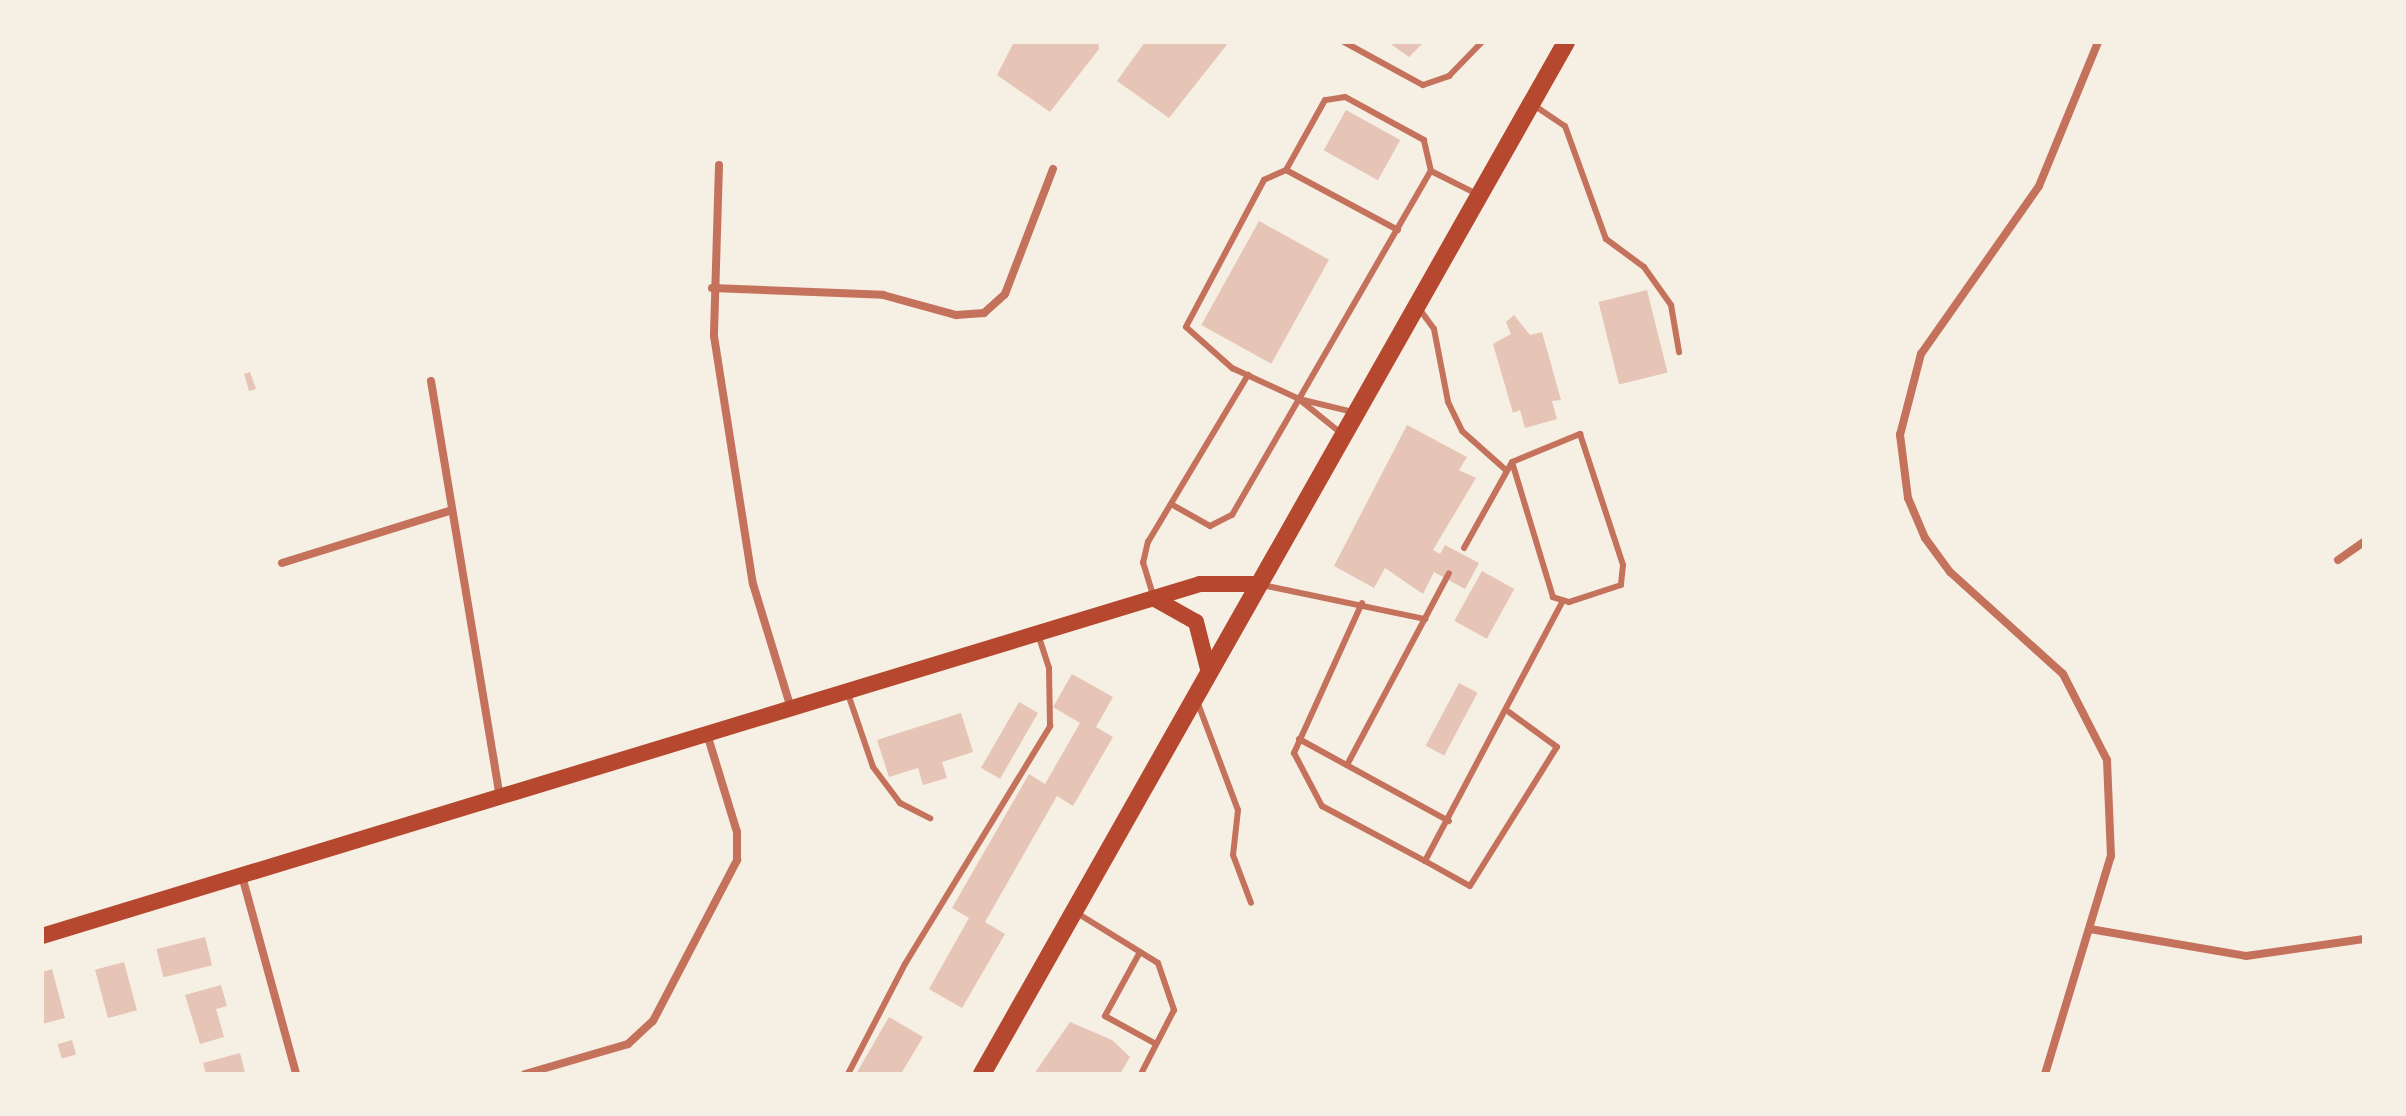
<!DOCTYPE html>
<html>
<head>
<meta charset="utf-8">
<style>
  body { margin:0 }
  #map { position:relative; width:2406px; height:1116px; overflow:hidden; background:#f6efe4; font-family:"Noto Sans",sans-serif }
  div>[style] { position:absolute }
  .building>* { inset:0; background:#e6c5b7; transform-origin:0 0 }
  .service>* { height:6px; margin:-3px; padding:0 3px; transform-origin:3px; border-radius:3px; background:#c5725c }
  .minor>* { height:8px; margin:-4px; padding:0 4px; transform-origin:4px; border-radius:4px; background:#c5725c }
  .secondary>* { height:16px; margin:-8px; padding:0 8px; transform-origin:8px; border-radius:8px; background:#b5482f }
  .primary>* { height:18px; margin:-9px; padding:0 9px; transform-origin:9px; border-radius:9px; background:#b5482f }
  span { translate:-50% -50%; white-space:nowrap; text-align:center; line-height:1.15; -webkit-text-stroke:6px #f6efe4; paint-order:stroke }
  .frame { position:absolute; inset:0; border:44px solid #f6efe4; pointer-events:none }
</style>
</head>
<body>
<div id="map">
  <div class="building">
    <i style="clip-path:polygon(1014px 42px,1098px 42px,1099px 49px,1050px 112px,997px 75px)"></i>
    <i style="clip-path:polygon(1145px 42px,1229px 42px,1169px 118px,1117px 81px)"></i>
    <i style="clip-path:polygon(1388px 42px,1424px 42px,1409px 57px)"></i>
    <i style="left:1346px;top:110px;width:62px;height:46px;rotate:29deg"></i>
    <i style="left:1259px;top:221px;width:80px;height:119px;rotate:29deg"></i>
    <i style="left:1647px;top:290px;width:85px;height:50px;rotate:76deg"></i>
    <i style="clip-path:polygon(1514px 315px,1530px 335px,1542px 332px,1561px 400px,1552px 401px,1557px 419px,1525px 428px,1520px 410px,1513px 413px,1493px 344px,1511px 334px,1506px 322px)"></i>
    <i style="clip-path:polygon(250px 372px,256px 389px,249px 391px,244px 374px)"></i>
    <i style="clip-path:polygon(1407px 425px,1467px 457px,1459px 470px,1476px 478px,1433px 550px,1440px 554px,1445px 545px,1479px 563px,1465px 589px,1434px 572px,1423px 594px,1385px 568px,1374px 588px,1334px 566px)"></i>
    <i style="left:1482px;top:571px;width:37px;height:57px;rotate:29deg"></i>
    <i style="clip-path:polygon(1072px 674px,1113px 697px,1096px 727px,1113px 737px,1073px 806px,1057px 796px,985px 922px,1005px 934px,962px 1008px,929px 989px,969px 918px,952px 908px,1029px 774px,1045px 784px,1080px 723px,1053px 707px)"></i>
    <i style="left:1459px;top:683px;width:21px;height:71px;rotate:28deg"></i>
    <i style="left:1019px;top:702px;width:22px;height:76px;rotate:30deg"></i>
    <i style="clip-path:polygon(961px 713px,973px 752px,942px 762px,947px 778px,923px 785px,918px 768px,889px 777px,877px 740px)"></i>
    <i style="left:205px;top:937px;width:29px;height:50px;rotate:76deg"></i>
    <i style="left:124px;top:962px;width:50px;height:30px;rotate:75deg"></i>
    <i style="clip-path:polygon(52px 969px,65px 1018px,42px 1024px,42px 972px)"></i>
    <i style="clip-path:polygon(221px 985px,227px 1006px,216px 1009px,224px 1037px,200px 1044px,185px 995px)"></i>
    <i style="clip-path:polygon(889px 1017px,923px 1037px,901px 1074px,856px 1074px)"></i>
    <i style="clip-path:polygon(1070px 1022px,1112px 1040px,1130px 1057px,1120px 1074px,1034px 1074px)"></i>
    <i style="left:72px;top:1040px;width:15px;height:15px;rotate:74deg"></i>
    <i style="clip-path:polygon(240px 1053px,245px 1073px,206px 1074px,203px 1063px)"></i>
  </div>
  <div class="service">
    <i style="left:1344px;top:42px;width:90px;rotate:28.6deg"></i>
    <i style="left:1423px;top:85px;width:28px;rotate:-19deg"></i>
    <i style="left:1449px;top:76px;width:47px;rotate:-45.9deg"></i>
    <i style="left:1535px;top:106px;width:36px;rotate:34deg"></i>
    <i style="left:1565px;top:126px;width:120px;rotate:70.1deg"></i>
    <i style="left:1606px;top:239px;width:47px;rotate:36.4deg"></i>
    <i style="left:1644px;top:267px;width:47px;rotate:54.6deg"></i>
    <i style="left:1671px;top:305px;width:48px;rotate:80.3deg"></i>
    <i style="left:1286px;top:170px;width:127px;rotate:28.2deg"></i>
    <i style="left:1431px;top:171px;width:51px;rotate:26.6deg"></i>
    <i style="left:1418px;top:307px;width:27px;rotate:54deg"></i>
    <i style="left:1434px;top:329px;width:74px;rotate:79.1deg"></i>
    <i style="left:1448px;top:402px;width:32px;rotate:64deg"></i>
    <i style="left:1462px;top:431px;width:59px;rotate:41.6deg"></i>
    <i style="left:1342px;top:434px;width:55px;rotate:-140.9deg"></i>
    <i style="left:1299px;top:399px;width:56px;rotate:13.5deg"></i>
    <i style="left:1171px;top:504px;width:45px;rotate:29.4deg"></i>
    <i style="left:1210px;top:526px;width:25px;rotate:-27deg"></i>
    <i style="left:1232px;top:515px;width:397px;rotate:-60deg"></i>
    <i style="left:1431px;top:171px;width:32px;rotate:-103deg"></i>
    <i style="left:1424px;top:140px;width:90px;rotate:-151.4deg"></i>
    <i style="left:1345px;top:97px;width:20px;rotate:171deg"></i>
    <i style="left:1325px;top:100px;width:80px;rotate:119.1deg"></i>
    <i style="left:1286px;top:170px;width:24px;rotate:156deg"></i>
    <i style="left:1264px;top:180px;width:166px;rotate:118deg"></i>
    <i style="left:1186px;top:327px;width:62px;rotate:41.7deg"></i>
    <i style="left:1232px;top:368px;width:74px;rotate:24.8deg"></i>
    <i style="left:1464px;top:548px;width:98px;rotate:-60.8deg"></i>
    <i style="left:1512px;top:462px;width:74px;rotate:-22.4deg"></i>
    <i style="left:1580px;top:434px;width:138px;rotate:71.8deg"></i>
    <i style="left:1623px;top:565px;width:20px;rotate:96deg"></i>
    <i style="left:1621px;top:585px;width:55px;rotate:161.9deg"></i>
    <i style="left:1569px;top:602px;width:17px;rotate:-163deg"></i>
    <i style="left:1553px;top:597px;width:141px;rotate:-106.9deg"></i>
    <i style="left:1262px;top:585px;width:167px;rotate:11.8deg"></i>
    <i style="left:1153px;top:595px;width:34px;rotate:-107deg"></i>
    <i style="left:1143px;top:563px;width:22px;rotate:-77deg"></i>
    <i style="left:1148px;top:542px;width:195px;rotate:-59.1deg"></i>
    <i style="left:1362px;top:603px;width:165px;rotate:114.4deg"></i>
    <i style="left:1294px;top:753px;width:60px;rotate:62.2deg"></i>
    <i style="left:1322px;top:806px;width:117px;rotate:28.1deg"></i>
    <i style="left:1425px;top:861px;width:295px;rotate:-62.1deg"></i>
    <i style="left:847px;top:691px;width:80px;rotate:71.1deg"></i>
    <i style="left:873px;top:767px;width:45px;rotate:53.1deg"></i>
    <i style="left:900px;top:803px;width:34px;rotate:27deg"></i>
    <i style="left:1197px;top:701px;width:116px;rotate:69.4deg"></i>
    <i style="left:1238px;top:810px;width:45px;rotate:96.3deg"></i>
    <i style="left:1233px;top:855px;width:51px;rotate:69.4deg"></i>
    <i style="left:1299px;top:739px;width:171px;rotate:28.7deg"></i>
    <i style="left:1347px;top:765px;width:217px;rotate:-62deg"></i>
    <i style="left:1425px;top:861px;width:51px;rotate:29.1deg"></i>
    <i style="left:1470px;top:886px;width:164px;rotate:-58deg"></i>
    <i style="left:1557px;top:747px;width:59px;rotate:-143.9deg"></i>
    <i style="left:1077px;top:913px;width:95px;rotate:31.7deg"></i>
    <i style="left:1158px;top:963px;width:50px;rotate:71.2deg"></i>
    <i style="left:1174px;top:1010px;width:72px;rotate:117.3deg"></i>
    <i style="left:1140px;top:952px;width:73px;rotate:118.7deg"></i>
    <i style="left:1105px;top:1016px;width:58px;rotate:28.8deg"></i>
    <i style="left:848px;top:1074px;width:124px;rotate:-62.6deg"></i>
    <i style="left:905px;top:964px;width:279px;rotate:-58.6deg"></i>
    <i style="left:1050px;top:726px;width:58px;rotate:-91deg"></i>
    <i style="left:1049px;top:668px;width:36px;rotate:-108deg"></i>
  </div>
  <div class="minor">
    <i style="left:719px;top:165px;width:171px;rotate:91.7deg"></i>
    <i style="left:714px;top:336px;width:251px;rotate:81.1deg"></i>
    <i style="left:753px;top:584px;width:130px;rotate:73deg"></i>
    <i style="left:712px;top:288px;width:171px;rotate:2.3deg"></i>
    <i style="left:883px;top:295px;width:76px;rotate:15.3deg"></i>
    <i style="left:956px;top:315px;width:28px;rotate:-4deg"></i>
    <i style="left:984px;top:313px;width:28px;rotate:-42deg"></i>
    <i style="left:1005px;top:294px;width:134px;rotate:-69deg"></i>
    <i style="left:431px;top:381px;width:421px;rotate:80.6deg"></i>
    <i style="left:2338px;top:560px;width:32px;rotate:-35deg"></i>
    <i style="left:282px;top:563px;width:178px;rotate:-17.3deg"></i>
    <i style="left:242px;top:876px;width:205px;rotate:74.7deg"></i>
    <i style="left:2090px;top:929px;width:158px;rotate:9.8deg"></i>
    <i style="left:2246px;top:956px;width:119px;rotate:-8.2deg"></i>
    <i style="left:525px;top:1074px;width:107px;rotate:-16.2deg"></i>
    <i style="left:628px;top:1044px;width:34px;rotate:-43deg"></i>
    <i style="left:653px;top:1021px;width:182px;rotate:-62.4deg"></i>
    <i style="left:737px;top:860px;width:28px;rotate:-90deg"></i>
    <i style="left:737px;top:832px;width:102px;rotate:-107deg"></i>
    <i style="left:2045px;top:1074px;width:228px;rotate:-73.2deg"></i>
    <i style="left:2111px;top:856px;width:96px;rotate:-92.4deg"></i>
    <i style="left:2107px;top:760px;width:97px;rotate:-117.1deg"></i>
    <i style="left:2063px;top:674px;width:152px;rotate:-137.9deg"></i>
    <i style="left:1950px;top:572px;width:42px;rotate:-126.3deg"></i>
    <i style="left:1925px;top:538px;width:43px;rotate:-113deg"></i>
    <i style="left:1908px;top:498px;width:64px;rotate:-97.2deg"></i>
    <i style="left:1900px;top:435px;width:84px;rotate:-75.5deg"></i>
    <i style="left:1921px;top:354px;width:205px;rotate:-54.9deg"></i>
    <i style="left:2039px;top:186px;width:156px;rotate:-67.7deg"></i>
  </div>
  <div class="secondary">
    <i style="left:1155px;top:599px;width:47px;rotate:29.3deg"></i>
    <i style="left:1196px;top:622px;width:53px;rotate:75.7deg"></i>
    <i style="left:42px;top:936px;width:1210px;rotate:-16.91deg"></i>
    <i style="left:1200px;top:584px;width:59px"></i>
  </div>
  <div class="primary">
    <i style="left:982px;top:1074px;width:1186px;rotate:-60.49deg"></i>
  </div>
  <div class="frame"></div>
</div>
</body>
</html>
